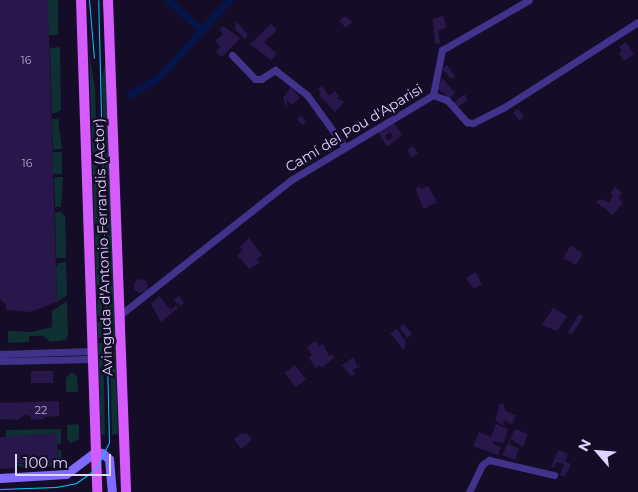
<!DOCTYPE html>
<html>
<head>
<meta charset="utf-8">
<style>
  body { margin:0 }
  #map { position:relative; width:638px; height:492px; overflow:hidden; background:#150d28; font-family:Montserrat,sans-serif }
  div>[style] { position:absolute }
  .green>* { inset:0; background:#0f3033; transform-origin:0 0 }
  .canal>* { height:7px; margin:-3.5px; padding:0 3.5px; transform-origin:3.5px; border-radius:3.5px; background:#05154a }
  .building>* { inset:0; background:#28174b; transform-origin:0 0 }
  .round { border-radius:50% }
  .street>* { height:7px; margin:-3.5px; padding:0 3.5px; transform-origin:3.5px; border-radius:3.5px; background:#41338c }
  .secondary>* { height:9px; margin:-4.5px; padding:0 4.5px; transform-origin:4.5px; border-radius:4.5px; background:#816bff }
  .primary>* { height:10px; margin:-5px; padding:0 5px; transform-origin:5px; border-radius:5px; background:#d65bff }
  .tram>* { height:1px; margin:-0.5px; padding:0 0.5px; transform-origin:0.5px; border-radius:0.5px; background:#00c7ff }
  span { translate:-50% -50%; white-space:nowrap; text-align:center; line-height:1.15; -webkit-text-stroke:5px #150d28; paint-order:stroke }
  .number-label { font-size:11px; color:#b0a5d2 }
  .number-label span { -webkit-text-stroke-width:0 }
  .street-label { font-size:14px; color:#ded4ff }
  .north { position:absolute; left:573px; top:427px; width:50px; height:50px; -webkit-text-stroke:4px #150d28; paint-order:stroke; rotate:297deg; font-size:14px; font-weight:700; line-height:20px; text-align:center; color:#ded4ff }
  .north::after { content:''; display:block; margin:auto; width:18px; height:22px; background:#ded4ff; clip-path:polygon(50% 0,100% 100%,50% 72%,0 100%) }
  .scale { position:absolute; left:15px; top:454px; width:96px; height:22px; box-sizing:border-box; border:2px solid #ded4ff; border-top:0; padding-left:6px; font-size:15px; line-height:18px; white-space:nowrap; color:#ded4ff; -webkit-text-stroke:4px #150d28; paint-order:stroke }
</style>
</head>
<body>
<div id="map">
  <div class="green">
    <i style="left:48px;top:0;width:10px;height:35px"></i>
    <i style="clip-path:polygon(60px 47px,61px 110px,52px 114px,50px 48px)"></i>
    <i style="clip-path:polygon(89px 52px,95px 89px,103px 337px,98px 338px)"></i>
    <i style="clip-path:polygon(105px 65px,107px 65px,115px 337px,110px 337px,102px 79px)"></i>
    <i style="clip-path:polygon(52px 119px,58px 119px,62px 149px,53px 149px)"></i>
    <i style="left:53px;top:152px;width:9px;height:22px"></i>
    <i style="clip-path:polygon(54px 177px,63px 177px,61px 207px,55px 207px)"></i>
    <i style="clip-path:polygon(61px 212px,65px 216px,66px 258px,56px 258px,55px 213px)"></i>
    <i style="clip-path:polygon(66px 262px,67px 295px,57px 302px,56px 268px,58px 263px)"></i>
    <i style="clip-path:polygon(67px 301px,68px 335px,66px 340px,50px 342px,43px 336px,29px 336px,29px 342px,8px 343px,8px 331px,32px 332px,52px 327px,52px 311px)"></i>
    <i style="clip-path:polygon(98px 343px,103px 343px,105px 435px,101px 435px)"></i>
    <i style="clip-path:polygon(110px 343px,115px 343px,118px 434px,112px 435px)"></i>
    <i style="clip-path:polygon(72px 372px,77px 376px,78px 392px,66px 392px,66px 378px)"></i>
    <i style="clip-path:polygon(79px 424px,79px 439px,71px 443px,67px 439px,67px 425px)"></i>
    <i style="clip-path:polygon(61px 429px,61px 444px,57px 444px,57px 433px,6px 437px,6px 430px)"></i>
    <i style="clip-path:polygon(58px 450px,61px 450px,62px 463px,58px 466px,21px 467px,15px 464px,58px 462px)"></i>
  </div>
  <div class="canal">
    <i style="left:168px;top:0;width:45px;rotate:42.3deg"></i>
    <i style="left:130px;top:94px;width:34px;rotate:-30deg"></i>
    <i style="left:159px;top:77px;width:104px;rotate:-47.7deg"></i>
  </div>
  <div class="building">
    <i style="clip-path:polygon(0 0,48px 0,57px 302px,30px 312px,6px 310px,6px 305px,0 299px)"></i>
    <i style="clip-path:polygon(345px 16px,352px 22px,346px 28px,339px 21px)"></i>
    <i style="clip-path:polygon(443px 16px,447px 27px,438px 31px,440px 43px,435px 44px,433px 19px)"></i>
    <i style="clip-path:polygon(236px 21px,248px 35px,245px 39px,235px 29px)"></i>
    <i style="clip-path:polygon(271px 24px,277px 30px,264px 42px,277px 54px,271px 60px,250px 44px)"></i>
    <i style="clip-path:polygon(223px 26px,240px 38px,222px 57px,216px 52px,220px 47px,215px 41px,223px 34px,219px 30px)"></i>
    <i style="clip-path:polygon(626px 42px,634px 54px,624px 61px,619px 54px,622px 51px,619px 47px)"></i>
    <i style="clip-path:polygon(447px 65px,455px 76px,451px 79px,442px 69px)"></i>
    <i style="clip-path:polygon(442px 78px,455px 93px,449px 98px,438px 89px)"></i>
    <i style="clip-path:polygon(322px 86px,329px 96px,335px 91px,339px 96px,337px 98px,344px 102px,335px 112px,319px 95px,321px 93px,318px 89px)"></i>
    <i style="clip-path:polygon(291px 87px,300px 98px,291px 105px,287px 99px,287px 108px,283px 98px)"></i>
    <i style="clip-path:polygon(465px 94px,467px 100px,457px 108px,453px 103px)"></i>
    <i style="clip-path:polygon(518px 109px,524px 117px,519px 121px,513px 112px)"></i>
    <i style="clip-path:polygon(301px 115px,306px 122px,302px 125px,297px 119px)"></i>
    <i style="clip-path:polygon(evenodd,392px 120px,402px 135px,387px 147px,377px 130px,392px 120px,390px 132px,393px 137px,388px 141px,385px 136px,390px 132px)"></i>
    <i style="clip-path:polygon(413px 146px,418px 153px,412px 158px,407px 150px)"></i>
    <i style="clip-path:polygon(420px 186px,421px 189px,428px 186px,437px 202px,424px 209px,415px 189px)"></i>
    <i style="clip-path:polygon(615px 187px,622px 193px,618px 198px,623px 202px,613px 215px,596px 202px,600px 199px,609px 202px,613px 196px,610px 193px)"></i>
    <i style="clip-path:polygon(249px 238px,262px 255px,257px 259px,260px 263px,249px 269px,237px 255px,243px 250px,240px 247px)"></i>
    <i style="clip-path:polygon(571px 245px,583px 254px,576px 265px,563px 258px)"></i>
    <i style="clip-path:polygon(475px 272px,482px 284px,474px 289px,466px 278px)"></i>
    <i class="round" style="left:134px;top:279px;width:14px;height:14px"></i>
    <i style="clip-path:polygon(159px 296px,171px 310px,176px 305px,178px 308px,161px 322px,151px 304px)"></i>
    <i style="clip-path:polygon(179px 296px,184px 303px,180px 306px,174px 300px)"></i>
    <i style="clip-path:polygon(553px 308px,567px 316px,557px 331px,542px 325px)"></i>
    <i style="clip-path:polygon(579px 314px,583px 317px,572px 334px,568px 332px)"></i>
    <i style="left:404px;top:324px;width:13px;height:6px;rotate:51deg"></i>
    <i style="clip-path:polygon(397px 329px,406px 342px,404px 350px,390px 333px)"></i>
    <i style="clip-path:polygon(316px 341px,319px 346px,323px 344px,329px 356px,332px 354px,334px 358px,322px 368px,320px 365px,316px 368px,309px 358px,312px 355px,307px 347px)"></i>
    <i style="clip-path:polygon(354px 357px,357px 366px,361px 366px,352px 370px,355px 373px,351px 376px,342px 365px)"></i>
    <i style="left:295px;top:365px;width:18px;height:13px;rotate:52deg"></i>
    <i style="left:31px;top:371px;width:22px;height:12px"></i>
    <i style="clip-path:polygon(59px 401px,59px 416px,44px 417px,44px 419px,31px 420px,31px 416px,25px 415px,17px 420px,0 419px,0 403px)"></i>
    <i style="clip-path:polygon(500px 403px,504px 404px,505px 411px,516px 415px,512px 424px,503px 420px,504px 426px,495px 420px)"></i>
    <i style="clip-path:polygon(496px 424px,508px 429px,503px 444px,495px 441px,493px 444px,501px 447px,498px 455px,473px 446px,479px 432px,491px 437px)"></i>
    <i style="clip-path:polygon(515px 429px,528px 434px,523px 447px,511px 439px,509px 444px,519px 449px,515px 460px,502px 455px)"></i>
    <i style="clip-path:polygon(57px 433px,58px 462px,15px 463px,16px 468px,0 469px,0 437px)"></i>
    <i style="clip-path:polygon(241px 434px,248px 434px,252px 440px,241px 449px,234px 439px)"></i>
    <i style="clip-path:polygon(558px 450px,568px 454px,565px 461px,571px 464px,565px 477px,560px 475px,564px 464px,556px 462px,554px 468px,551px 467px)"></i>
  </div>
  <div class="street">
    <i style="left:232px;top:55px;width:33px;rotate:46deg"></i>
    <i style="left:255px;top:79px;width:6px"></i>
    <i style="left:261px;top:79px;width:17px;rotate:-33deg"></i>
    <i style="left:275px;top:70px;width:41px;rotate:38deg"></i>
    <i style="left:307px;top:95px;width:63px;rotate:54deg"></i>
    <i style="left:433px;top:95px;width:15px;rotate:20deg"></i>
    <i style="left:447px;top:100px;width:30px;rotate:48deg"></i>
    <i style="left:467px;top:122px;width:6px;rotate:9deg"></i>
    <i style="left:473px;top:123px;width:34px;rotate:-27deg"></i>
    <i style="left:503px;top:108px;width:160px;rotate:-32.5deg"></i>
    <i style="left:433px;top:95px;width:46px;rotate:-78.7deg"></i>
    <i style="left:442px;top:50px;width:100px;rotate:-29.9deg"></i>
    <i style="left:120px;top:315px;width:218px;rotate:-38.3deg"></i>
    <i style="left:291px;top:180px;width:165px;rotate:-30.9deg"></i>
    <i style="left:0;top:354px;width:91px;rotate:-1.9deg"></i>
    <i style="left:0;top:361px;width:91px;rotate:-1.3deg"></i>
    <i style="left:469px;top:492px;width:30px;rotate:-64deg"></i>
    <i style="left:482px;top:465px;width:9px;rotate:-36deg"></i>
    <i style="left:489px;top:460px;width:67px;rotate:13deg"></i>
  </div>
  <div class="secondary">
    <i style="left:0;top:478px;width:66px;rotate:-3.5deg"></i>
    <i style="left:66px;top:474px;width:36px;rotate:-37deg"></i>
    <i style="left:95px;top:452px;width:7px;rotate:8deg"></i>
    <i style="left:102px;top:453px;width:9px;rotate:41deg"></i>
    <i style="left:109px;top:459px;width:33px;rotate:85deg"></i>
  </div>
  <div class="primary">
    <i style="left:81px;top:0;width:492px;rotate:88.1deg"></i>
    <i style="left:108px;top:0;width:492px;rotate:87.9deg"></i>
  </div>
  <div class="tram">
    <i style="left:89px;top:0;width:58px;rotate:85.1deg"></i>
    <i style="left:0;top:489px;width:56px;rotate:-2deg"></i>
    <i style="left:56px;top:487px;width:20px;rotate:-11deg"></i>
    <i style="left:76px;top:483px;width:24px;rotate:-35deg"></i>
    <i style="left:96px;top:469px;width:30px;rotate:-64deg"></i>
    <i style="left:109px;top:442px;width:442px;rotate:-91.4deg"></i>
  </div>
  <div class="number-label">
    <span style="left:26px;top:60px">16</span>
    <span style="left:27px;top:163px">16</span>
    <span style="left:41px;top:410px">22</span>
  </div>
  <div class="street-label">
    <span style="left:354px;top:128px;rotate:-31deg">Camí del Pou d'Aparisi</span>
    <span style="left:103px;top:247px;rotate:-92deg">Avinguda d'Antonio Ferrandis (Actor)</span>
  </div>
  <div class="north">N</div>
  <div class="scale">100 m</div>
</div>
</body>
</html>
